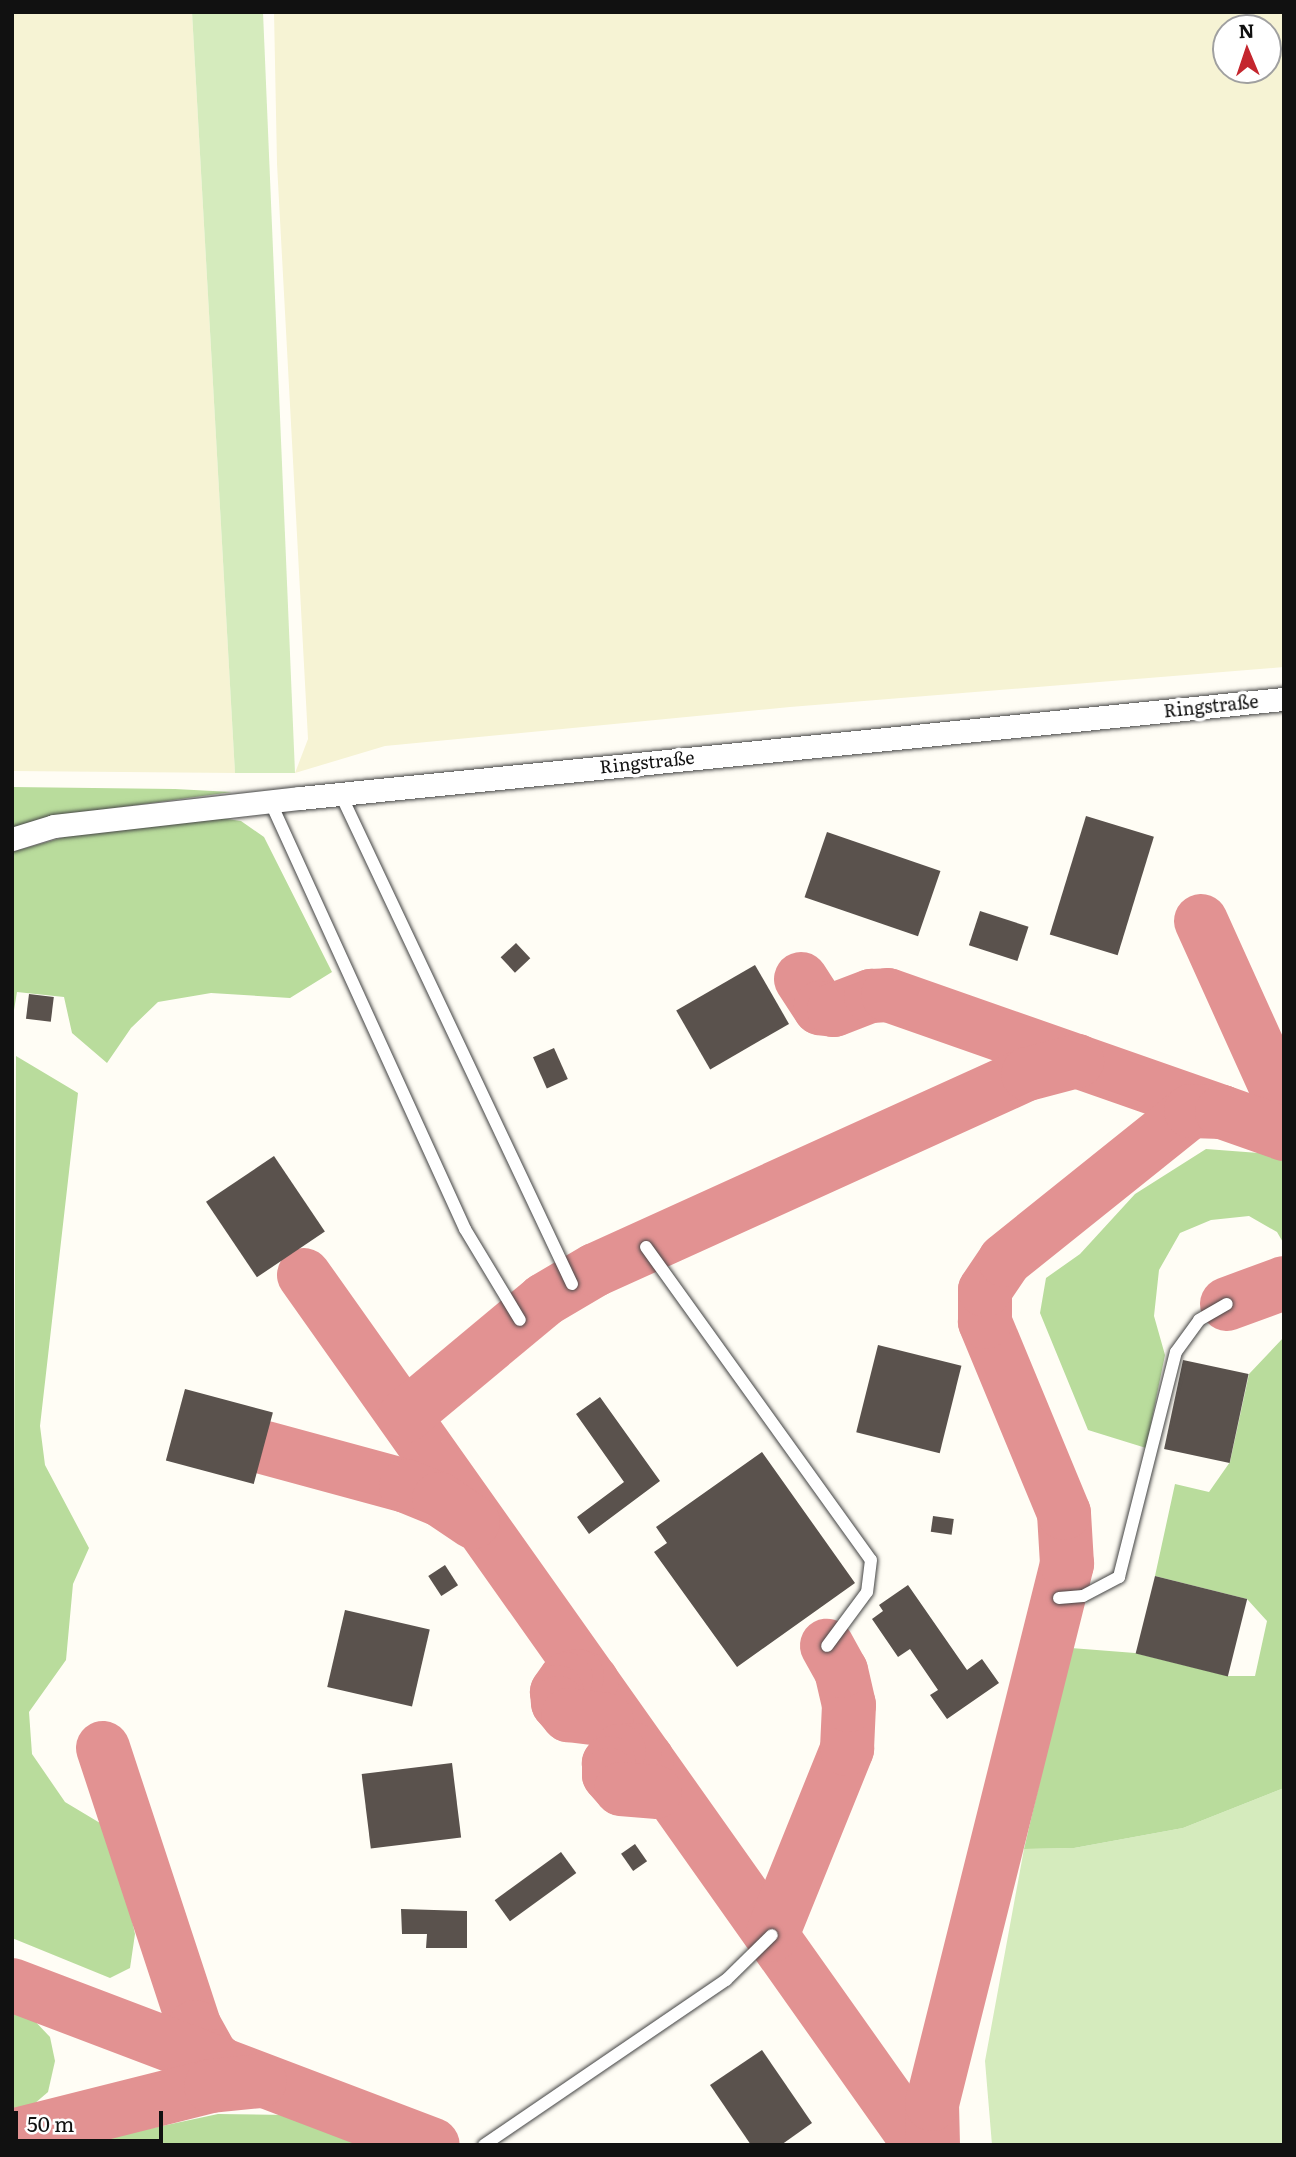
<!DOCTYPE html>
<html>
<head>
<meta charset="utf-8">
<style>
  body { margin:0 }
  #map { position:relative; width:1296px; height:2157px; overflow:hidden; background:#fffdf5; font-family:Literata,serif }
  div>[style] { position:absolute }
  .farmland>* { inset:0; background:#f6f3d4 }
  .green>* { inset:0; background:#d5ebbd }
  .forest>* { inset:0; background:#b9dc9c }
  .taxiway>* { height:54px; margin:-27px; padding:0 27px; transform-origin:27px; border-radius:27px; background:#e29292 }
  .building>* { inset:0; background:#5a524d; transform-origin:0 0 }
  .roads { filter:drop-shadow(0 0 2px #444) drop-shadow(0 0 2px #444) }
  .service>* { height:12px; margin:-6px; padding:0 6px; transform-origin:6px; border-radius:6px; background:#fff }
  .minor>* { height:23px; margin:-11.5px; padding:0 11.5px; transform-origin:11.5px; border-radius:11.5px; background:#fff }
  span { translate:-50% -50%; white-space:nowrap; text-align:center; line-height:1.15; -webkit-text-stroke:7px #fff; paint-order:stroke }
  .street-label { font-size:18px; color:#111 }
  .frame { position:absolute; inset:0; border:14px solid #111; pointer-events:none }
  .north { position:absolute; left:1212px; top:14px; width:70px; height:70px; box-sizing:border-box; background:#fff; border:2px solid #a0a0a0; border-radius:50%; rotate:358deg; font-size:19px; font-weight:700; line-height:28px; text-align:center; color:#111 }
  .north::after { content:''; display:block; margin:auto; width:24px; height:32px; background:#c4262e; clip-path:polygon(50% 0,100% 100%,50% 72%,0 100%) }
  .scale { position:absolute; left:14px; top:2111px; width:149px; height:32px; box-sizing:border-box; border:4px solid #111; border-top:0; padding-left:9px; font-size:21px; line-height:24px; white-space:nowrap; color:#111; -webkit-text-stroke:5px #fff; paint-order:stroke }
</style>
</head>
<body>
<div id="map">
  <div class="farmland">
    <i style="clip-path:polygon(12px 12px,192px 12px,235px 773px,12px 771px)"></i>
    <i style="clip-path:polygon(evenodd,274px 12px,1284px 12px,1284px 667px,790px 707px,385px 746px,295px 773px,308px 739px,277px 164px,274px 12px,1226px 28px,1268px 28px,1268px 70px,1226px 70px,1226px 28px)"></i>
  </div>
  <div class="green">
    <i style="clip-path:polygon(192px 12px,263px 12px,295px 773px,235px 773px)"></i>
    <i style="clip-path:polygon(1284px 1788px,1284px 2145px,992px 2145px,985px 2061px,1024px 1849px,1074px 1848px,1183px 1828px)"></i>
  </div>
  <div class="forest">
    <i style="clip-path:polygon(12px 787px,175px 789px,232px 792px,107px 809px,12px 831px)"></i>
    <i style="clip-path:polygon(213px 817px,241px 821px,264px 837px,332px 972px,290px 998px,211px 993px,158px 1002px,131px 1028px,107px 1063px,72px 1033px,64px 997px,17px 992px,12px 1022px,12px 852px,82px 832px)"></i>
    <i style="clip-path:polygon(16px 1056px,78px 1093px,40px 1426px,45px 1465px,89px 1548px,73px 1584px,66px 1660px,29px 1712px,32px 1754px,65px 1802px,100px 1823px,122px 1875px,135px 1934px,130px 1968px,110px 1978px,12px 1938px)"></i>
    <i style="clip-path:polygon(1206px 1149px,1284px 1155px,1284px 1244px,1277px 1232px,1249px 1216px,1211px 1220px,1180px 1233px,1159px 1270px,1154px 1316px,1165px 1355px,1146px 1448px,1088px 1430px,1040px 1313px,1046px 1278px,1080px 1254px,1135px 1194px)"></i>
    <i style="clip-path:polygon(1284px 1337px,1284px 1788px,1183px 1828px,1074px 1848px,1024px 1849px,1071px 1648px,1135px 1653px,1228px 1676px,1255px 1676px,1267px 1621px,1247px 1599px,1155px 1576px,1175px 1484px,1209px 1492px,1230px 1462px,1249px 1374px)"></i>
    <i style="clip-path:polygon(12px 2009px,31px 2017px,50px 2037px,55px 2061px,48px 2092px,27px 2110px,12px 2114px)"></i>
    <i style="clip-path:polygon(218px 2114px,288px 2115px,368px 2145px,73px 2145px)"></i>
  </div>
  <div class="taxiway">
    <i style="left:1201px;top:921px;width:202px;rotate:65.7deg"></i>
    <i style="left:801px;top:979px;width:35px;rotate:57deg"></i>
    <i style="left:820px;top:1008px;width:14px;rotate:8deg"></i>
    <i style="left:834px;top:1010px;width:40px;rotate:-21deg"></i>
    <i style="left:871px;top:996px;width:17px;rotate:-3deg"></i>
    <i style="left:888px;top:995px;width:354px;rotate:19.3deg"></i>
    <i style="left:304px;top:1275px;width:1066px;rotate:54.7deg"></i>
    <i style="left:1227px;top:1304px;width:61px;rotate:-20.2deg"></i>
    <i style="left:405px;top:1416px;width:181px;rotate:-39.8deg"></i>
    <i style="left:544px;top:1300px;width:59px;rotate:-30.5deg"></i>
    <i style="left:595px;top:1270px;width:475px;rotate:-24.4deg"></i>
    <i style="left:1028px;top:1074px;width:51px;rotate:-14.9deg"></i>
    <i style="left:266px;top:1448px;width:145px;rotate:15.2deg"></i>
    <i style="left:406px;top:1486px;width:35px;rotate:22deg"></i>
    <i style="left:439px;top:1499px;width:41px;rotate:34.1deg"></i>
    <i style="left:592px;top:1681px;width:16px;rotate:-162deg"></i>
    <i style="left:577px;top:1676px;width:11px;rotate:165deg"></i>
    <i style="left:566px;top:1679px;width:16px;rotate:125deg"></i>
    <i style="left:557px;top:1692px;width:11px;rotate:85deg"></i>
    <i style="left:558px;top:1703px;width:16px;rotate:50deg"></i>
    <i style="left:568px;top:1715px;width:39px;rotate:7deg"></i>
    <i style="left:103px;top:1748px;width:294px;rotate:71.8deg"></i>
    <i style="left:195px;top:2027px;width:33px;rotate:61deg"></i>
    <i style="left:211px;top:2056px;width:13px;rotate:39deg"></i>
    <i style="left:647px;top:1759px;width:15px;rotate:-143deg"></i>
    <i style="left:635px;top:1750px;width:16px;rotate:176deg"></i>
    <i style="left:619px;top:1751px;width:16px;rotate:130deg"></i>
    <i style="left:609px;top:1763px;width:12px;rotate:90deg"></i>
    <i style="left:609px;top:1775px;width:18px;rotate:49deg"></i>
    <i style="left:621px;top:1789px;width:34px;rotate:5deg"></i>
    <i style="left:772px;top:1935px;width:201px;rotate:-68deg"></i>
    <i style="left:847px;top:1749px;width:44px;rotate:-87.4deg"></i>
    <i style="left:849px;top:1705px;width:35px;rotate:-103deg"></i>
    <i style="left:841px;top:1671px;width:29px;rotate:-119deg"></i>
    <i style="left:12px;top:1985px;width:450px;rotate:20.8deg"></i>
    <i style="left:12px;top:2136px;width:205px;rotate:-14.1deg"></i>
    <i style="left:211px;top:2086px;width:49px;rotate:-5.8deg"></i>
    <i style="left:933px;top:2145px;width:41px;rotate:-91.4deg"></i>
    <i style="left:932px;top:2104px;width:557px;rotate:-75.96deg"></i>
    <i style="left:1067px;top:1564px;width:51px;rotate:-93.4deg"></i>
    <i style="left:1064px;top:1513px;width:207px;rotate:-112.5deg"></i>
    <i style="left:985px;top:1322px;width:32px;rotate:-90deg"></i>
    <i style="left:985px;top:1290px;width:36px;rotate:-56deg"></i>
    <i style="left:1005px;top:1260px;width:238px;rotate:-38.7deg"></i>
    <i style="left:1191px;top:1111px;width:31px;rotate:2deg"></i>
    <i style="left:1222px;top:1112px;width:66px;rotate:19.5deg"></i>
  </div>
  <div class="building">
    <i style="left:1086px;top:816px;width:71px;height:124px;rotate:17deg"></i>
    <i style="left:827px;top:832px;width:120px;height:69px;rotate:19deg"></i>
    <i style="left:980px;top:911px;width:51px;height:36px;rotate:18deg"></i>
    <i style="left:516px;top:943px;width:21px;height:21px;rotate:47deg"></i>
    <i style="left:755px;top:965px;width:68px;height:91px;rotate:60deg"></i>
    <i style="left:29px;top:994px;width:25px;height:25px;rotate:7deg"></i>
    <i style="left:554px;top:1048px;width:34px;height:23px;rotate:66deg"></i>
    <i style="left:274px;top:1156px;width:91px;height:82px;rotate:56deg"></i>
    <i style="left:878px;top:1345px;width:86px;height:90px;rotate:14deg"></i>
    <i style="left:1183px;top:1360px;width:67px;height:91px;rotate:12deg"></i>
    <i style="left:185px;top:1389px;width:91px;height:74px;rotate:15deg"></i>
    <i style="clip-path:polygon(600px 1397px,660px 1481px,589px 1534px,577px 1517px,624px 1482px,576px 1414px)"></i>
    <i style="clip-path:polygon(762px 1452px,855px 1583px,737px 1667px,654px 1552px,667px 1543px,656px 1527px)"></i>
    <i style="left:933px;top:1516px;width:21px;height:16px;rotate:8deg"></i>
    <i style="left:445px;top:1565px;width:24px;height:20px;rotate:57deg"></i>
    <i style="left:1155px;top:1576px;width:95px;height:80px;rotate:14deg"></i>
    <i style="clip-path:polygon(908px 1585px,967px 1670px,982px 1659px,999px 1683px,947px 1719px,930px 1695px,938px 1690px,910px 1649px,898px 1657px,872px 1619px,883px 1611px,879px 1605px)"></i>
    <i style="left:345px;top:1610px;width:87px;height:79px;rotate:13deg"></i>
    <i style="left:452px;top:1763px;width:75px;height:91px;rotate:83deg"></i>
    <i style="left:635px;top:1844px;width:21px;height:17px;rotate:55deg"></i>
    <i style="left:561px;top:1852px;width:26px;height:82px;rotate:54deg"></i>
    <i style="clip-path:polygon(401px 1909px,467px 1911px,467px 1948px,426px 1948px,427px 1934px,402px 1934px)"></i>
    <i style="clip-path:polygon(762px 2050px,812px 2123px,781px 2145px,751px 2145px,710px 2085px)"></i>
  </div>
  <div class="roads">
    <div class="service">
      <i style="left:340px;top:793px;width:543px;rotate:64.71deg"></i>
      <i style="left:270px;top:801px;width:470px;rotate:65.5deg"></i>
      <i style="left:465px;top:1229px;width:106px;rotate:58.9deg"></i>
      <i style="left:646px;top:1247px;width:385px;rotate:54.3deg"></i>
      <i style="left:871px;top:1560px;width:32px;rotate:97deg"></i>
      <i style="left:867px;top:1592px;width:67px;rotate:126.5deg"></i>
      <i style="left:1059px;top:1598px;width:24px;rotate:-5deg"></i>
      <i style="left:1083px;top:1596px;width:41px;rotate:-27.8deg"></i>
      <i style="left:1119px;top:1577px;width:232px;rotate:-75.8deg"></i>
      <i style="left:1176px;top:1352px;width:39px;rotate:-54deg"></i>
      <i style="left:1199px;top:1320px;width:32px;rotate:-30deg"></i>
      <i style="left:484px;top:2145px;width:293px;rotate:-34.3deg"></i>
      <i style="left:726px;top:1980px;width:64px;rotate:-44.4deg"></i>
    </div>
    <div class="minor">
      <i style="left:12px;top:839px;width:44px;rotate:-17.2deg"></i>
      <i style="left:54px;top:826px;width:248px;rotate:-6.5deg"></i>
      <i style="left:300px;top:798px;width:989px;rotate:-5.75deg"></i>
    </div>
  </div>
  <div class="street-label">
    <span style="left:1211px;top:706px;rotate:-6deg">Ringstraße</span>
    <span style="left:647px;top:762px;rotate:-6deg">Ringstraße</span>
  </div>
  <div class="frame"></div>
  <div class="north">N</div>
  <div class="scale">50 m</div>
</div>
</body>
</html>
